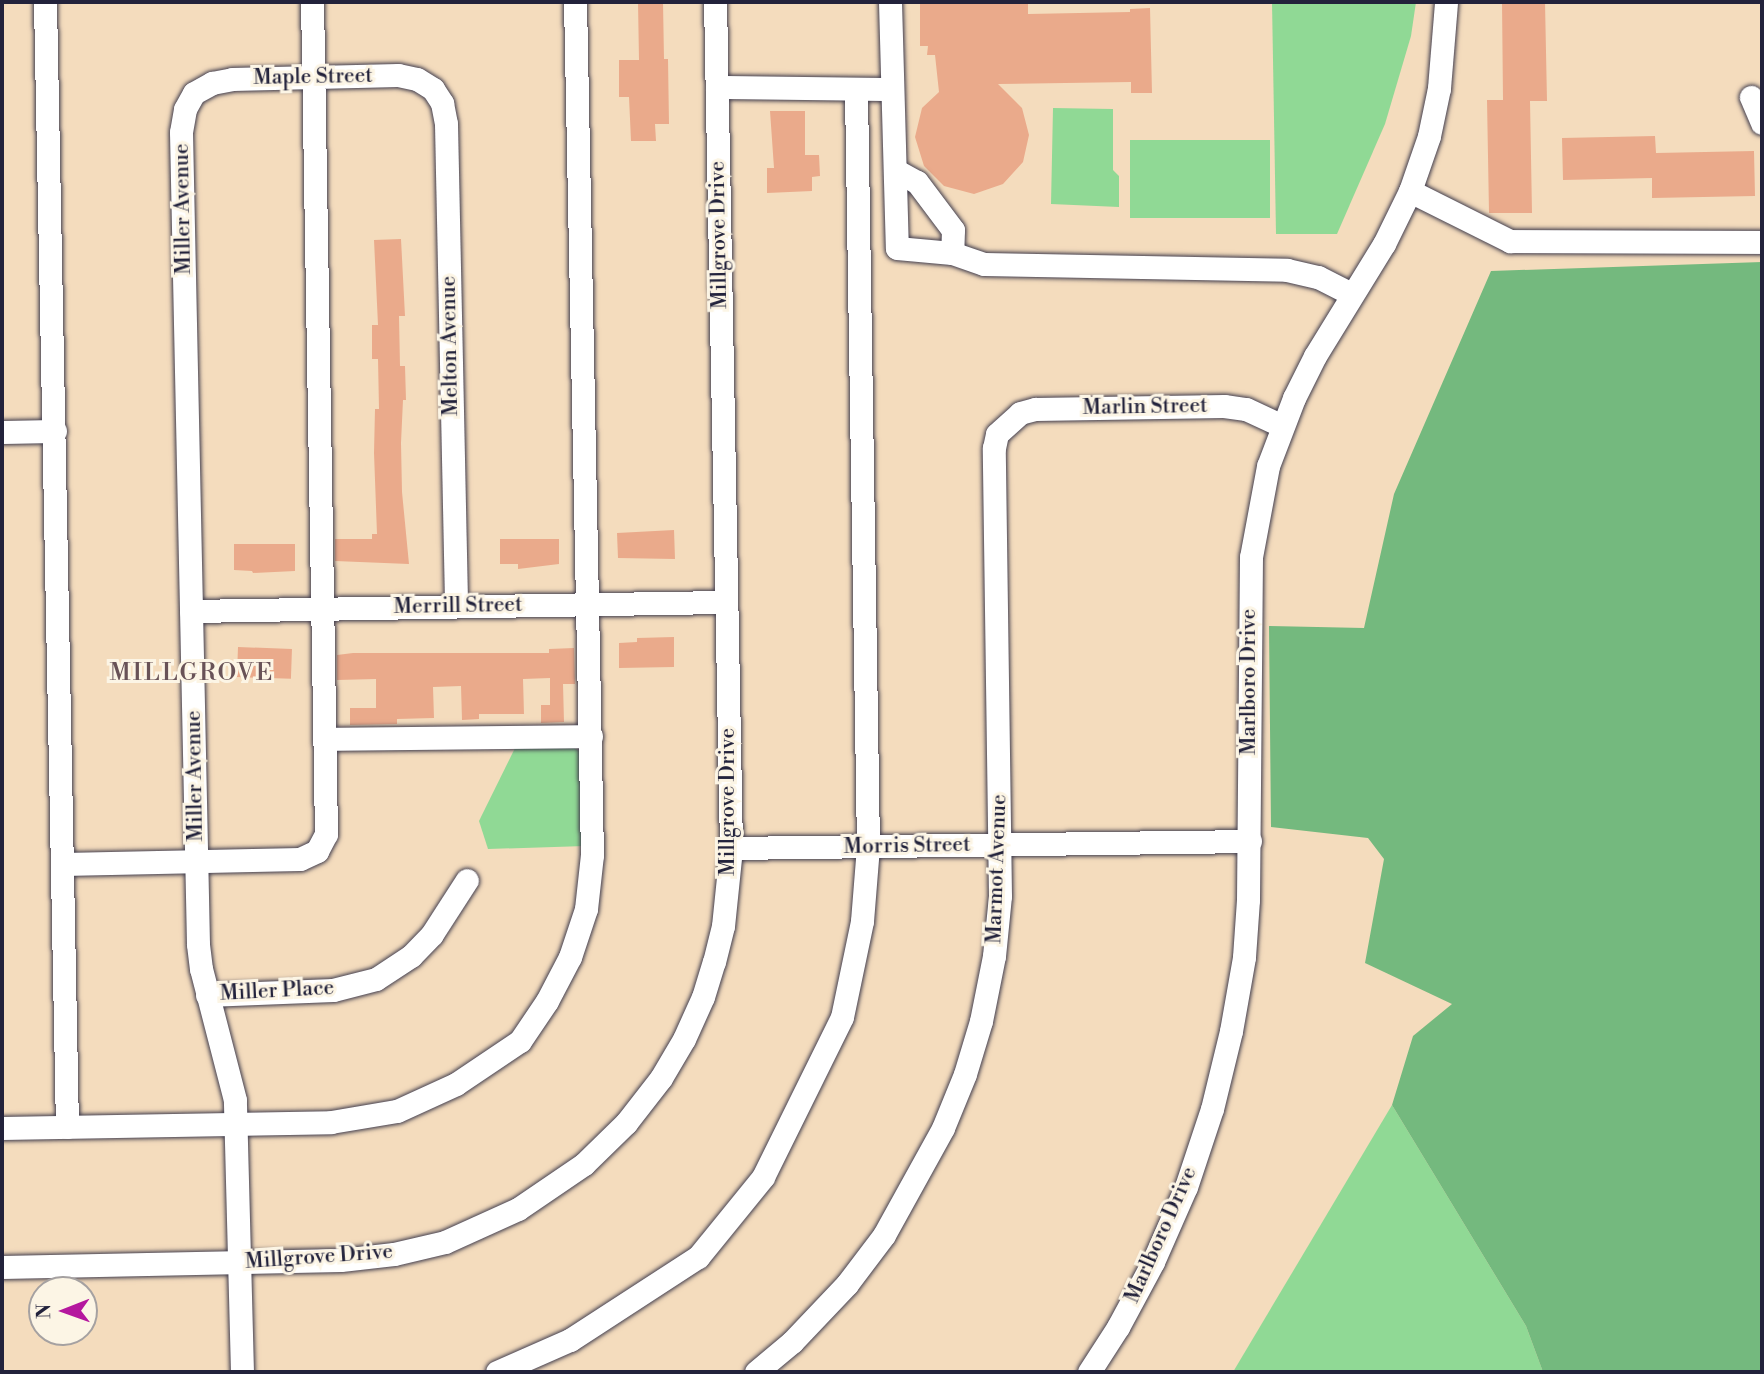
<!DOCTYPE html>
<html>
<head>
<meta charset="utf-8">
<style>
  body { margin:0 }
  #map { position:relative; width:1764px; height:1374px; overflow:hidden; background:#f4dcbd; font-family:"Libre Bodoni",serif }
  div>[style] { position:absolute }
  .green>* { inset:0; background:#90d995; transform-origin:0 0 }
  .forest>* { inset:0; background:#74b97e }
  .building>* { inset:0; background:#eaaa8b; transform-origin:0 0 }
  .roads { filter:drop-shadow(0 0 2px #423e4e) drop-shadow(0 0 2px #423e4e) }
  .minor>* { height:23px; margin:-11.5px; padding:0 11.5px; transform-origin:11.5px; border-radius:11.5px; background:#fff }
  span { translate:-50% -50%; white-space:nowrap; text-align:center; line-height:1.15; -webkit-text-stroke:6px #fcf5e5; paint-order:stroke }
  .street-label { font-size:21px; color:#22223b }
  .quarter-label { font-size:24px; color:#685257; letter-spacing:2px }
  .frame { position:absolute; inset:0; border:4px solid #22223b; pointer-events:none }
  .north { position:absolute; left:28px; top:1276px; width:70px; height:70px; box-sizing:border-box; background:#fcf5e5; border:2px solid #a5a1a1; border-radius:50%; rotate:269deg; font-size:19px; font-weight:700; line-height:28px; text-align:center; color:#22223b }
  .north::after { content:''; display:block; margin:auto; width:24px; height:32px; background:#b5179e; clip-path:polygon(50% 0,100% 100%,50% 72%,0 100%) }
</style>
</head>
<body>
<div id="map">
  <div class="green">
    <i style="clip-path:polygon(1272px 2px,1416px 2px,1411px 36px,1385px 124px,1337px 234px,1276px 234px)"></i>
    <i style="clip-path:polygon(1053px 108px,1113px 109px,1113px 170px,1119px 176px,1119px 207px,1051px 204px)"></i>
    <i style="left:1130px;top:140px;width:140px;height:78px"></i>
    <i style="clip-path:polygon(567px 743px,579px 751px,585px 846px,488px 849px,479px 821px,517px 744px)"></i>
    <i style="clip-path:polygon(1392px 1105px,1526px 1326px,1543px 1372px,1233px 1372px)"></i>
  </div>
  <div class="forest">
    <i style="clip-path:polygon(1762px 262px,1762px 1372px,1543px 1372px,1526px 1326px,1392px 1105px,1413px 1036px,1452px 1004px,1365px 963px,1384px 859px,1368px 838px,1271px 827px,1269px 626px,1364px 628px,1394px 494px,1491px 271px)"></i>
  </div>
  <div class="building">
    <i style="clip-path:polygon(638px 2px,663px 2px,664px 59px,668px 59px,669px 124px,655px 124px,656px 141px,631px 141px,629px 97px,619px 97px,619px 60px,639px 60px)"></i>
    <i style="clip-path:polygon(920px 2px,1028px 2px,1028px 14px,1130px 12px,1130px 9px,1150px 8px,1152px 93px,1131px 93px,1131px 82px,998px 84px,1022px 108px,1029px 135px,1023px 162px,1003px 184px,974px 194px,944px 186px,924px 166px,915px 137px,922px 108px,939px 92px,935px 55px,927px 55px,928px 46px,920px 46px)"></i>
    <i style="clip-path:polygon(1502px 2px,1545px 2px,1547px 101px,1530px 101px,1532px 213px,1489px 213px,1487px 100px,1503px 100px)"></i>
    <i style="clip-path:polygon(770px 111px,805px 111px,805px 155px,819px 155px,820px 176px,812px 177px,812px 191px,767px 193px,767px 168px,774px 168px)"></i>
    <i style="clip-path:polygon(1655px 136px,1656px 153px,1754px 151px,1755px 196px,1652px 198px,1652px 178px,1563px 180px,1562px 138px)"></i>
    <i style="clip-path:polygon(401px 239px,405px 316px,399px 316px,400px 366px,405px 366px,406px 400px,403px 400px,401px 443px,402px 492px,409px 564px,335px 561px,335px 539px,372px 539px,372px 534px,377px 534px,374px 453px,375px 409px,379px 409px,378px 359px,372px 359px,372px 325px,378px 325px,374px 240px)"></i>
    <i style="clip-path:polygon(674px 530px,675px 559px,618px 558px,617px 533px)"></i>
    <i style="clip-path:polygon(500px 539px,559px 539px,559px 564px,518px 569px,518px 564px,500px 564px)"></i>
    <i style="clip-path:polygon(234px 544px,295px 544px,295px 571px,253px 573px,252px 571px,234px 570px)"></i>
    <i style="clip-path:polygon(674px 637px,674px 667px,619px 668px,619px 643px,637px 642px,637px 638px)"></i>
    <i style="left:238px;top:647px;width:54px;height:30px;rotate:2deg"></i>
    <i style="clip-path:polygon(574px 648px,575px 684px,563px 684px,564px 722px,541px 723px,541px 705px,550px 705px,550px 678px,523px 679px,524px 714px,479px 714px,479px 719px,462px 720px,461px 686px,433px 687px,434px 718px,397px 719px,397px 724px,350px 725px,350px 708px,376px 708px,376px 679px,337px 680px,337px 655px,353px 653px,549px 653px,549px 649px)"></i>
  </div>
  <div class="roads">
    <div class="minor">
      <i style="left:45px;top:2px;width:1125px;rotate:88.88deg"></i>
      <i style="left:890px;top:2px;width:246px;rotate:88.4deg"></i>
      <i style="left:897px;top:248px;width:55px;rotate:5.2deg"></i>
      <i style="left:952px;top:253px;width:34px;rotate:19deg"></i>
      <i style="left:984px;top:264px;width:303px;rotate:1.1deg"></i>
      <i style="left:1287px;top:270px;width:32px;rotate:13deg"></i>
      <i style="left:1318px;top:277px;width:38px;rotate:27deg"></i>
      <i style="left:717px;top:87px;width:175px;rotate:0.7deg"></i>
      <i style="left:1751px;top:97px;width:28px;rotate:67deg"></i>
      <i style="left:895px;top:170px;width:25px;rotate:29deg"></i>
      <i style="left:917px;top:182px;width:60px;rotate:53.1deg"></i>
      <i style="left:953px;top:230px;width:23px;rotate:92deg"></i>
      <i style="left:1410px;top:191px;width:112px;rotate:26.6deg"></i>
      <i style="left:1510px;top:241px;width:252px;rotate:0.2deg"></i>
      <i style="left:2px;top:432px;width:53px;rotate:-1.1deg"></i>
      <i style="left:191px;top:611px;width:534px;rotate:-0.97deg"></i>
      <i style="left:326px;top:739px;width:265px;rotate:-0.6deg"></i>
      <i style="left:731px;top:848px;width:519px;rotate:-0.77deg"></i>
      <i style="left:63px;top:864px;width:237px;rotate:-1.2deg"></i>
      <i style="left:300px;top:859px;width:19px;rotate:-25deg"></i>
      <i style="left:317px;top:851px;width:19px;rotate:-62deg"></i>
      <i style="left:326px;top:834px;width:832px;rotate:-90.96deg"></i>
      <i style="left:207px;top:995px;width:126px;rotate:-2.3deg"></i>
      <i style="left:333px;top:990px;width:44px;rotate:-14.3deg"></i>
      <i style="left:376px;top:979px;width:42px;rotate:-33.3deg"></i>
      <i style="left:411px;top:956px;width:30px;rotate:-46deg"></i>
      <i style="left:432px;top:934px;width:64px;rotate:-57.1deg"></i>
      <i style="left:2px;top:1128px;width:329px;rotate:-1deg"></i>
      <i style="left:331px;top:1122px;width:67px;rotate:-9.5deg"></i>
      <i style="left:397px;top:1111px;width:65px;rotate:-24.6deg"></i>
      <i style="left:456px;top:1084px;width:77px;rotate:-33.9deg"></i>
      <i style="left:520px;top:1041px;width:48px;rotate:-56deg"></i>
      <i style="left:547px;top:1001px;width:50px;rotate:-62.4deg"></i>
      <i style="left:570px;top:957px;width:51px;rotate:-71.6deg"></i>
      <i style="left:586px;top:909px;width:54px;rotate:-83.7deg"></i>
      <i style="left:592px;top:855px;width:853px;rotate:-91.14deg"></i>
      <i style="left:2px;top:1267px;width:339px;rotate:-1.2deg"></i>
      <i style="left:341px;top:1260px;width:53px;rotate:-6.5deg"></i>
      <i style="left:394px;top:1254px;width:52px;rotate:-13.2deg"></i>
      <i style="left:445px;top:1242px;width:80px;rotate:-24.3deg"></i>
      <i style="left:518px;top:1209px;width:80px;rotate:-34.3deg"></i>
      <i style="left:584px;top:1164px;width:59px;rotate:-44.3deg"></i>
      <i style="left:626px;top:1123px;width:57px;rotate:-52.1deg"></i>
      <i style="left:661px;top:1078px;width:45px;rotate:-59.5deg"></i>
      <i style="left:684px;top:1039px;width:46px;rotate:-65.7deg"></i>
      <i style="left:703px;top:997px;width:37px;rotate:-73deg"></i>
      <i style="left:714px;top:962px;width:37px;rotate:-76deg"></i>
      <i style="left:723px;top:926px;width:78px;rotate:-84.1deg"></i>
      <i style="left:731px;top:848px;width:846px;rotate:-91.08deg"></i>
      <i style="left:242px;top:1372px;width:272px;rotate:-91.5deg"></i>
      <i style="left:235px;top:1100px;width:135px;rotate:-104.5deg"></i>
      <i style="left:201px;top:969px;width:25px;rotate:-97deg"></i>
      <i style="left:198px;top:944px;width:812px;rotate:-91.2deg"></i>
      <i style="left:181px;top:132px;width:23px;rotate:-80deg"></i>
      <i style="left:185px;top:109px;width:18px;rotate:-61deg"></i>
      <i style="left:194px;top:93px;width:21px;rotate:-29deg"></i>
      <i style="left:212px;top:83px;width:20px;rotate:-11deg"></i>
      <i style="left:232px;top:79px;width:166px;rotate:-1.4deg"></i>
      <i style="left:398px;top:75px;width:19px;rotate:12deg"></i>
      <i style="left:417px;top:79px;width:19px;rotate:32deg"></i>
      <i style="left:433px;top:89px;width:17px;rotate:57deg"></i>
      <i style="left:442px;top:103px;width:21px;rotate:79deg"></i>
      <i style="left:446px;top:124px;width:482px;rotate:88.8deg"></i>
      <i style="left:497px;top:1372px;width:80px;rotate:-23.7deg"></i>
      <i style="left:570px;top:1340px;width:153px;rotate:-33deg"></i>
      <i style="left:698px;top:1257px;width:103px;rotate:-50.9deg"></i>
      <i style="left:763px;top:1177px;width:178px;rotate:-63.7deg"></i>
      <i style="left:842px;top:1017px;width:98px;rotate:-78.2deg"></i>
      <i style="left:862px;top:921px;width:74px;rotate:-85.4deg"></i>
      <i style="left:868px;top:847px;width:758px;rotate:-90.91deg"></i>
      <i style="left:756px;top:1372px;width:47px;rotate:-39.8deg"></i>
      <i style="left:792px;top:1342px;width:80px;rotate:-46.5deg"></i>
      <i style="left:847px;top:1284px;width:61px;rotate:-52.9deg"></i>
      <i style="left:884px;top:1235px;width:122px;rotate:-61.1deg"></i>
      <i style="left:943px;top:1128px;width:58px;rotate:-67.8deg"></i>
      <i style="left:965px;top:1074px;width:55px;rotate:-73.2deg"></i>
      <i style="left:981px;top:1021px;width:66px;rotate:-78.7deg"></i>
      <i style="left:994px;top:956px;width:60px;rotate:-84.3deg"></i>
      <i style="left:1000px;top:896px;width:448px;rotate:-90.8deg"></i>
      <i style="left:994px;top:448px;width:14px;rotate:-78deg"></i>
      <i style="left:997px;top:434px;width:31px;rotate:-42deg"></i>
      <i style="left:1020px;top:413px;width:16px;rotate:-15deg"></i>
      <i style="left:1035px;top:409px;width:189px;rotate:-0.9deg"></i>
      <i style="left:1224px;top:406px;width:22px;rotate:8deg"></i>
      <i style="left:1246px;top:409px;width:40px;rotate:25deg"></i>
      <i style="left:1089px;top:1372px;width:54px;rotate:-57.2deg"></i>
      <i style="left:1118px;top:1327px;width:74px;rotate:-61.7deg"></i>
      <i style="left:1153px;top:1262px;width:82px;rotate:-66.3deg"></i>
      <i style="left:1186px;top:1187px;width:82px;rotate:-71.6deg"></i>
      <i style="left:1212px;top:1109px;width:80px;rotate:-76.3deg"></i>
      <i style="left:1231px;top:1031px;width:75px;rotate:-80deg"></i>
      <i style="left:1244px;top:957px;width:57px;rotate:-86deg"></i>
      <i style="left:1248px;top:900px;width:343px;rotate:-89.5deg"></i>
      <i style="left:1251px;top:557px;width:93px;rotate:-79.4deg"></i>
      <i style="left:1268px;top:466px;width:73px;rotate:-69.1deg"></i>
      <i style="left:1294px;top:398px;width:47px;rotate:-63.4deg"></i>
      <i style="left:1315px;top:356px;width:132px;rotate:-58.4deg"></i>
      <i style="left:1384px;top:244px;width:59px;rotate:-63.9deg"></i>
      <i style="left:1410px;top:191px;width:58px;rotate:-70.9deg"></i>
      <i style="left:1429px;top:136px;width:49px;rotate:-78.2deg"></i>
      <i style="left:1439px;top:88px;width:86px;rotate:-85.3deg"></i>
    </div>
  </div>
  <div class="street-label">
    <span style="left:313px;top:77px;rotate:-1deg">Maple Street</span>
    <span style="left:183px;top:209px;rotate:-91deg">Miller Avenue</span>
    <span style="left:719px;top:235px;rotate:-91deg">Millgrove Drive</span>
    <span style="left:450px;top:346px;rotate:-91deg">Melton Avenue</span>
    <span style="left:1145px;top:407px;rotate:-1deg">Marlin Street</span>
    <span style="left:458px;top:606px;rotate:-1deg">Merrill Street</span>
    <span style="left:1249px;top:682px;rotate:-90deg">Marlboro Drive</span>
    <span style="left:195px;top:776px;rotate:-91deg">Miller Avenue</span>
    <span style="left:728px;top:802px;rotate:-90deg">Millgrove Drive</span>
    <span style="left:907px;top:846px;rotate:-1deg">Morris Street</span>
    <span style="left:997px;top:869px;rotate:-88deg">Marmot Avenue</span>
    <span style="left:277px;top:991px;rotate:-3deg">Miller Place</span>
    <span style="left:1161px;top:1235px;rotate:-66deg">Marlboro Drive</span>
    <span style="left:319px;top:1257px;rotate:-4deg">Millgrove Drive</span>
  </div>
  <div class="quarter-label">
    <span style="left:192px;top:674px">MILLGROVE</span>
  </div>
  <div class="frame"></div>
  <div class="north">N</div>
</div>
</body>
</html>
